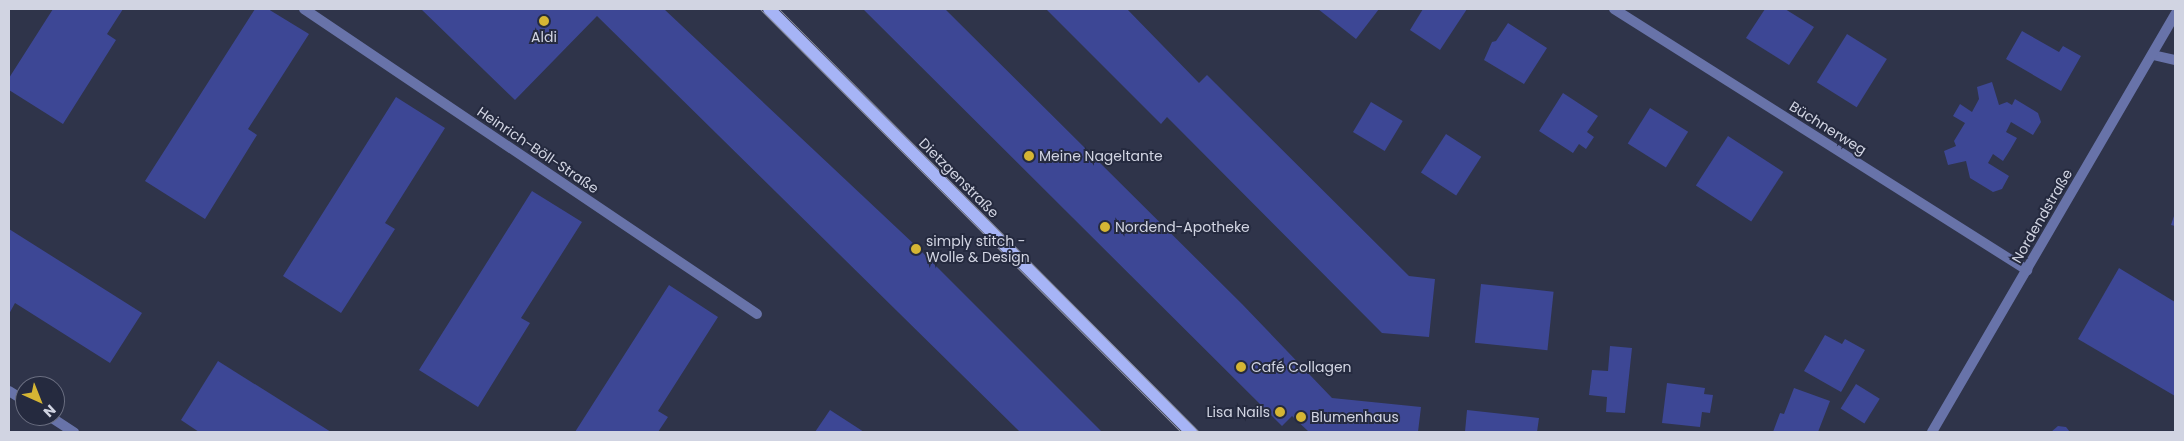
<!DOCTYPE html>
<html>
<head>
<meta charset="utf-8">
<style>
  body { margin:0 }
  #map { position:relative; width:2184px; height:441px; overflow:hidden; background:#2f344a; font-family:Poppins,sans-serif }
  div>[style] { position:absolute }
  .building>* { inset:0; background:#3d4795; transform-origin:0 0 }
  .lane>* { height:10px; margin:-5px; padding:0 5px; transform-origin:5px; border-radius:5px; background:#6873a9 }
  .street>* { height:10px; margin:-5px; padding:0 5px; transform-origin:5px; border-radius:5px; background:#6873a9 }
  .primary>* { height:12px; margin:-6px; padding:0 6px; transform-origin:6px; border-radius:6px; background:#a6b4f6 }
  .tram>* { height:1px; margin:-0.5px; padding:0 0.5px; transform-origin:0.5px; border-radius:0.5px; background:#8d91a3 }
  .dots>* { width:14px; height:14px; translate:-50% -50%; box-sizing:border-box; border:2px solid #252a3f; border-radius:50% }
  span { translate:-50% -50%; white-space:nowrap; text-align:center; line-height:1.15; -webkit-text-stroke:4px #252a3f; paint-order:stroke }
  .poi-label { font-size:14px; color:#d1d4e2 }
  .left { translate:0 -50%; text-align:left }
  .right { translate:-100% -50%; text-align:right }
  .street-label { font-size:14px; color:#d1d4e2 }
  .frame { position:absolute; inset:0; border:10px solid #d1d4e2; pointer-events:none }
  .north { position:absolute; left:15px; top:376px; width:50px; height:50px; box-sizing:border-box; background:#252a3f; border:1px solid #6a6e80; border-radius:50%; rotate:136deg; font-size:14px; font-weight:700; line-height:20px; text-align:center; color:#d1d4e2 }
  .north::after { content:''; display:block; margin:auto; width:18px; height:22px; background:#d5b534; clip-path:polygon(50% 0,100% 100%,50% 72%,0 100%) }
</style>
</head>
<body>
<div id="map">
  <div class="building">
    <i style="clip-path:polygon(53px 9px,123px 9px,107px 34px,116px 40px,63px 124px,9px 90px,9px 78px)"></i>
    <i style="clip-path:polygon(255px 9px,268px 9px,309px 34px,248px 129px,257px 135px,205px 219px,145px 181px)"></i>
    <i style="clip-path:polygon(421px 9px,664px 9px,915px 245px,1102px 432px,1020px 432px,597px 16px,515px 100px)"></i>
    <i style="clip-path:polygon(863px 9px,945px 9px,1242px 304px,1332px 398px,1421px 407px,1418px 432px,1309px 432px,1292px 416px,1282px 426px)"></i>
    <i style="clip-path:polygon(1046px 9px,1127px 9px,1199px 83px,1207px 75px,1409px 276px,1435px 279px,1429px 337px,1382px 333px,1167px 117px,1161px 124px)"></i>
    <i style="clip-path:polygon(1318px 9px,1379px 9px,1356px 39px)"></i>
    <i style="clip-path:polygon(1423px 9px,1467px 9px,1440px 50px,1410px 30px)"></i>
    <i style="clip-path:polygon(1765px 9px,1785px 9px,1814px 27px,1789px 65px,1746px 38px)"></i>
    <i style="clip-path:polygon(1508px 23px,1547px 48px,1524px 84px,1484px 60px,1492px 42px,1496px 41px)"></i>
    <i style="clip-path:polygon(2022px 31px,2059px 52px,2063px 46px,2081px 56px,2061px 91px,2006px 59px)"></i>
    <i style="left:1847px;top:34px;width:47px;height:57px;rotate:32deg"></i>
    <i style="clip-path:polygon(1992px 82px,1999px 105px,2007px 102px,2012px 105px,2015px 99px,2038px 113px,2041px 122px,2033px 135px,2011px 122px,2006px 132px,2017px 138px,2010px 150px,2003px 161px,1993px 154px,1988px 163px,2009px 176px,2002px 189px,1993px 192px,1970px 178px,1966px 161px,1948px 165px,1944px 151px,1956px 146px,1954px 141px,1965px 123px,1953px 116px,1960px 104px,1972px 112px,1979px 99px,1977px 87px)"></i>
    <i style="clip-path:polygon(1563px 93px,1598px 116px,1587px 132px,1594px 137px,1586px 149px,1579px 144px,1573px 153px,1539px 131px)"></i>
    <i style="clip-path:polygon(396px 97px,445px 128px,385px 223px,395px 229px,341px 313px,283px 276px)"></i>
    <i style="left:1371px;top:102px;width:37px;height:35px;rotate:31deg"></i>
    <i style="left:1650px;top:108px;width:45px;height:42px;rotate:32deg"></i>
    <i style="left:1446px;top:134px;width:42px;height:46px;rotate:33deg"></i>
    <i style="left:1728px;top:136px;width:66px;height:59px;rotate:33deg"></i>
    <i style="clip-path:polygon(532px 191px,582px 222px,521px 318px,530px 323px,478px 407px,419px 370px)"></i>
    <i style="clip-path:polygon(2175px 213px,2175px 226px,2171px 225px)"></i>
    <i style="clip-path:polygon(9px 229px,142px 313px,110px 363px,15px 303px,9px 314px)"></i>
    <i style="clip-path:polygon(2119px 268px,2175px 302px,2175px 396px,2078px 339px)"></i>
    <i style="left:1481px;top:284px;width:73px;height:59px;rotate:6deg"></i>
    <i style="clip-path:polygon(669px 285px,718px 317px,658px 411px,668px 417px,658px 432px,575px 432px)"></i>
    <i style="clip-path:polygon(1825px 335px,1842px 344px,1845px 339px,1865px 350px,1841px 392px,1804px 371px)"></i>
    <i style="clip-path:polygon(1610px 346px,1632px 348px,1625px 413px,1606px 412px,1607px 397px,1589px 395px,1592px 370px,1608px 371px)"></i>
    <i style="clip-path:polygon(218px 361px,331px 432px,199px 432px,181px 420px)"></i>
    <i style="clip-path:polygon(1667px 383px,1705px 388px,1704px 394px,1713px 395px,1710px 413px,1702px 412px,1700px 427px,1662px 423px)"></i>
    <i style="left:1856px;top:384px;width:28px;height:29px;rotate:32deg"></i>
    <i style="clip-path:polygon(1794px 388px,1830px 401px,1818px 432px,1773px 432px,1780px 413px,1784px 414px)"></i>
    <i style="clip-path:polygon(830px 410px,864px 432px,815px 432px)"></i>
    <i style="clip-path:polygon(1467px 410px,1539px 418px,1537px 432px,1465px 432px)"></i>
    <i style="clip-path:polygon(2058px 426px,2066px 427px,2070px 432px,2051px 432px)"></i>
  </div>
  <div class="lane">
    <i style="left:304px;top:9px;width:546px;rotate:33.95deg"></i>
  </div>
  <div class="street">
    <i style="left:1614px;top:9px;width:489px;rotate:32.3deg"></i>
    <i style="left:2153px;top:55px;width:23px;rotate:13deg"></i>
    <i style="left:9px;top:391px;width:19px;rotate:32deg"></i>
    <i style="left:49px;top:416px;width:30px;rotate:33deg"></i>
    <i style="left:1932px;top:432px;width:484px;rotate:-59.8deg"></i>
  </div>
  <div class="primary">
    <i style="left:769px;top:9px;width:598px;rotate:45.07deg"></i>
  </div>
  <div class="tram">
    <i style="left:760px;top:9px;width:597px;rotate:45.14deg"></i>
    <i style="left:779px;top:9px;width:596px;rotate:45.2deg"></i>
  </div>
  <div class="dots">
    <i style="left:544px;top:21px;background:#d5b534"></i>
    <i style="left:1029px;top:156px;background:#d5b534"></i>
    <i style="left:1105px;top:227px;background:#d5b534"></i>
    <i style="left:916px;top:249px;background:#d5b534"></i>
    <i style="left:1241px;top:367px;background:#d5b534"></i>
    <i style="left:1280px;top:412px;background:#d5b534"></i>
    <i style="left:1301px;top:417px;background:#d5b534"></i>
  </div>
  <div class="poi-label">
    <span style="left:544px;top:37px">Aldi</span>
    <span class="left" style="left:1039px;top:156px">Meine Nageltante</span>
    <span class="left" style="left:1115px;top:227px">Nordend-Apotheke</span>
    <span class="left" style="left:926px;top:249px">simply stitch -<br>Wolle &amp; Design</span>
    <span class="left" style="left:1251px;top:367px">Café Collagen</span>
    <span class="right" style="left:1270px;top:412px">Lisa Nails</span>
    <span class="left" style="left:1311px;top:417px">Blumenhaus</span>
  </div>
  <div class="street-label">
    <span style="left:1828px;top:128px;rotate:32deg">Büchnerweg</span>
    <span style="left:538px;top:150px;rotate:34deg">Heinrich-Böll-Straße</span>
    <span style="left:959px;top:178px;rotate:45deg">Dietzgenstraße</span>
    <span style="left:2042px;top:216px;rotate:-60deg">Nordendstraße</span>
  </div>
  <div class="frame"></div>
  <div class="north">N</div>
</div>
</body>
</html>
